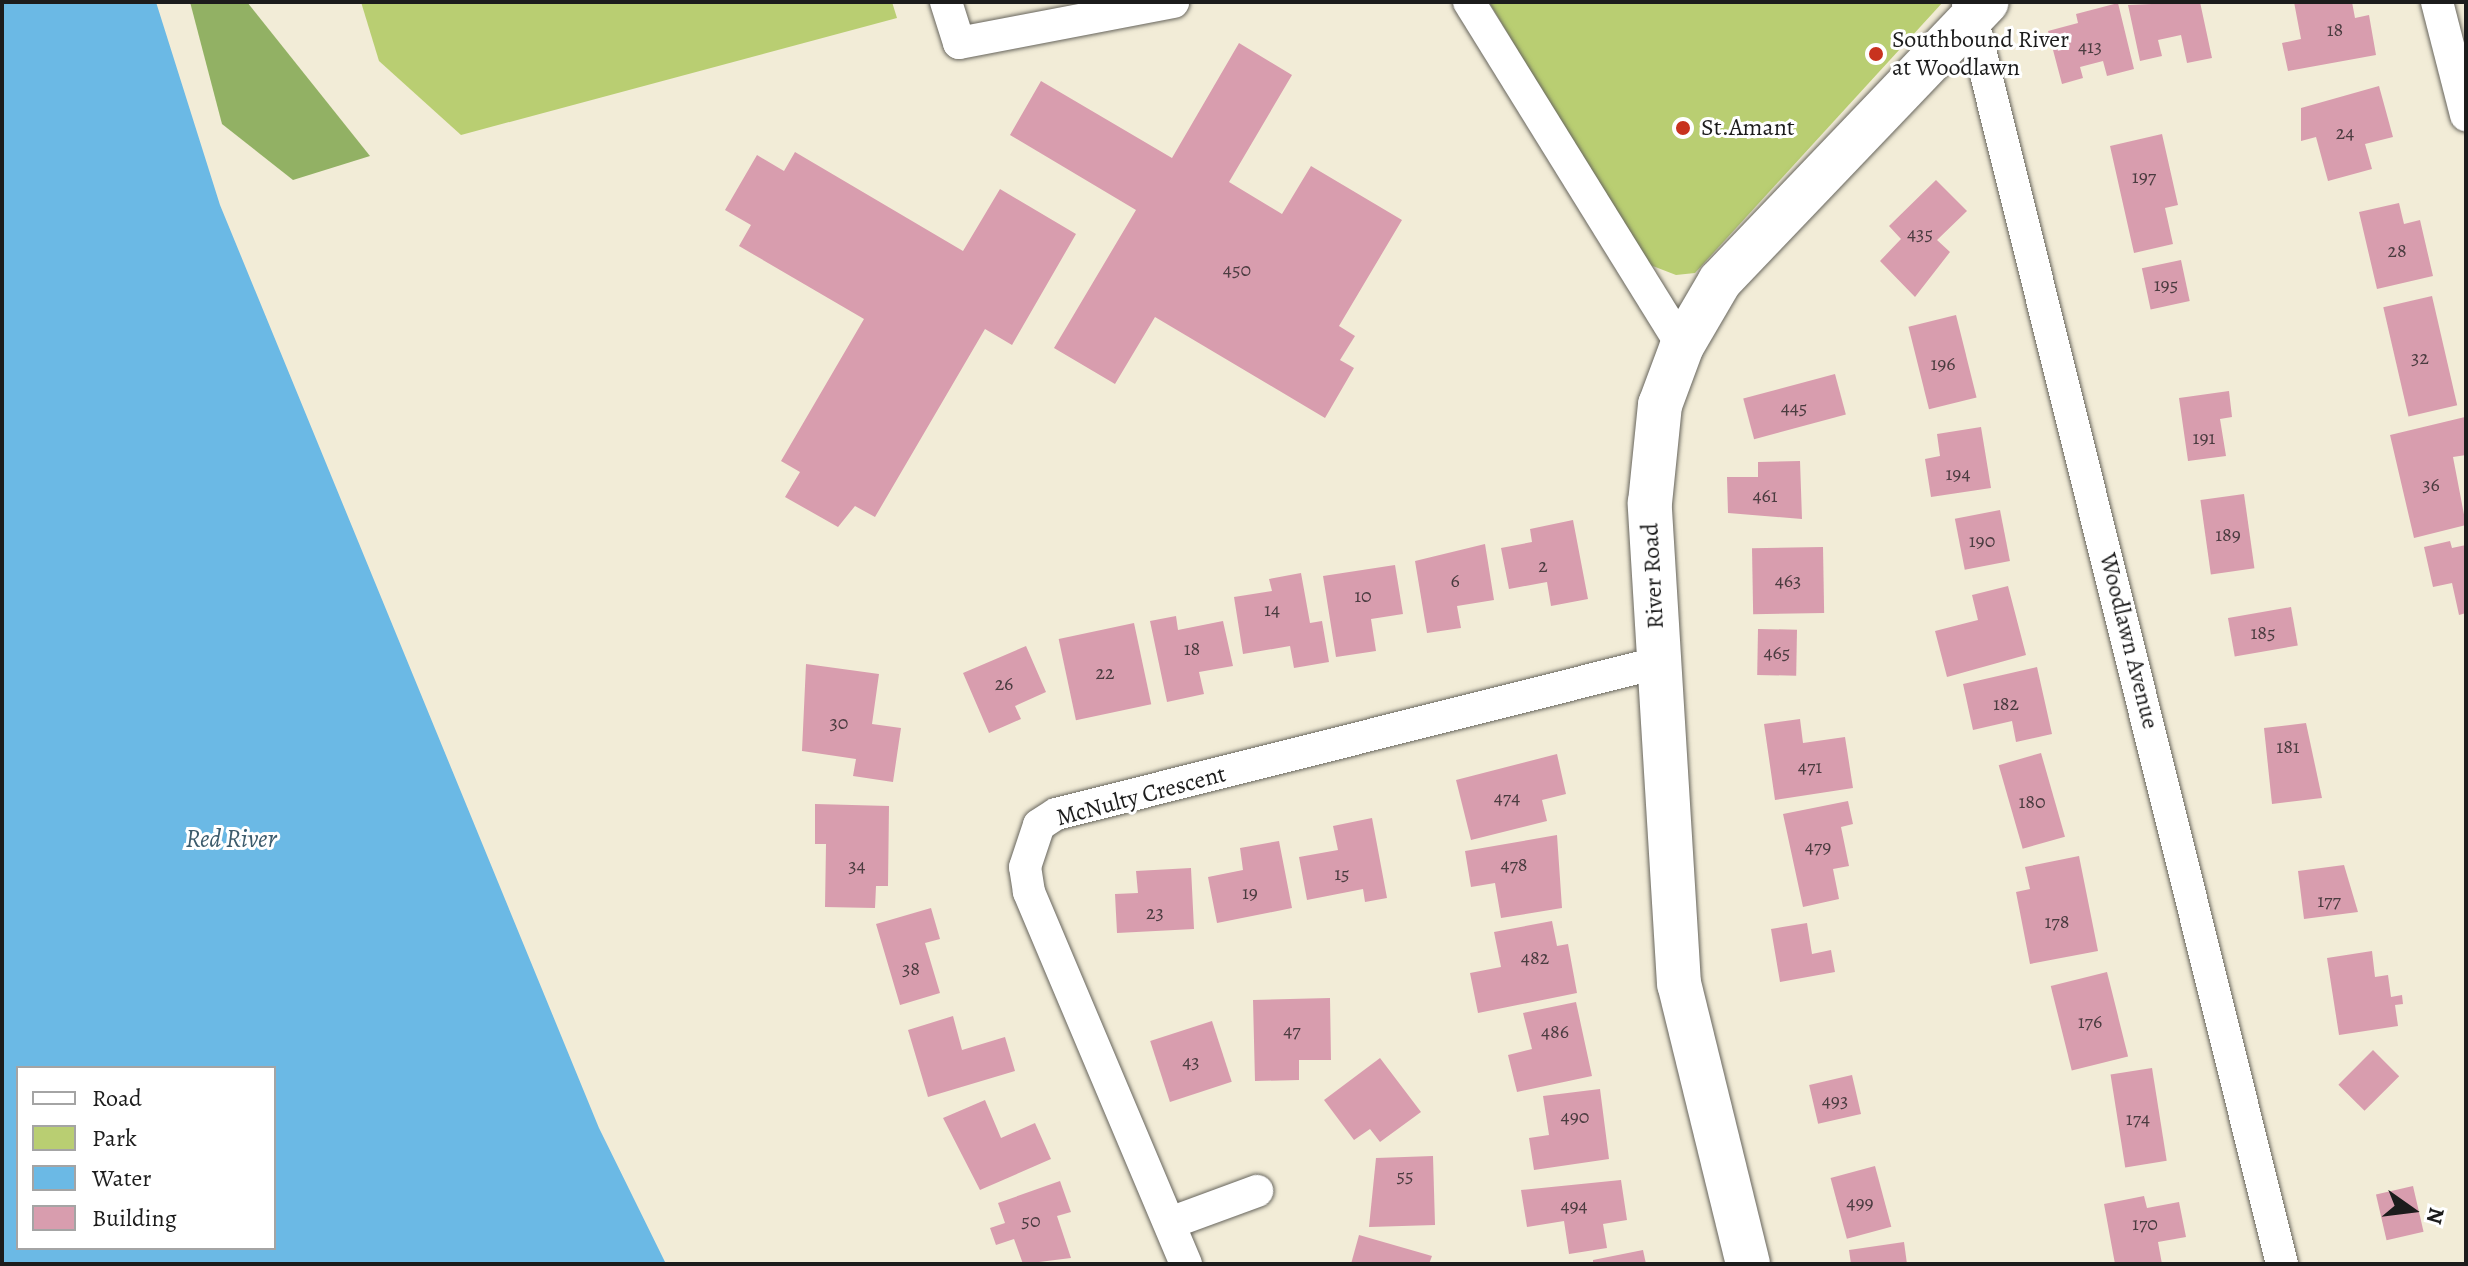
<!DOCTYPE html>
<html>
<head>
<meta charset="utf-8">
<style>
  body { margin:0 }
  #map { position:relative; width:2468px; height:1266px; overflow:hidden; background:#f2ecd7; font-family:Alegreya,serif }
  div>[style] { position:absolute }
  .green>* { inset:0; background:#b9ce72 }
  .forest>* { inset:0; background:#92b164 }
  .water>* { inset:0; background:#6bb9e5 }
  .building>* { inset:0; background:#d89dae; transform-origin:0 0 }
  .roads { filter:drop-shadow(0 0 2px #67655d) drop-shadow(0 0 2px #67655d) }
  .street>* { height:32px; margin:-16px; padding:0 16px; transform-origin:16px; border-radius:16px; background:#fff }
  .secondary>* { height:44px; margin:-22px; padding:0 22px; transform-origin:22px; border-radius:22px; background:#fff }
  .dots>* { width:22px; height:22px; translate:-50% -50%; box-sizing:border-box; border:4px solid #fff; border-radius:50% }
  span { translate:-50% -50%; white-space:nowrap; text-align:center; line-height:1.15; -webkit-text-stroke:6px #fff; paint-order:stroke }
  .number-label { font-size:20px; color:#4b3c40 }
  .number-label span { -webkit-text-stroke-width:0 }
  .poi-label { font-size:24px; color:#1c1c1c }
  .left { translate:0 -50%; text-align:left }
  .street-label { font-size:24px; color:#1c1c1c }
  .water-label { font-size:26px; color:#3c5b6c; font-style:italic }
  .frame { position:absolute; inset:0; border:4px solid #1c1c1c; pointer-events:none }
  .legend { position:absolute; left:16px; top:1066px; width:260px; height:184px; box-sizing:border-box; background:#fff; border:2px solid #a4a4a4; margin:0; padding:10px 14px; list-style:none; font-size:24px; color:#1c1c1c }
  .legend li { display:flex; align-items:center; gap:16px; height:40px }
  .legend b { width:40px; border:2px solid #a4a4a4 }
  .north { position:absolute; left:2372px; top:1170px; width:80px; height:80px; -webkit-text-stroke:6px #fff; paint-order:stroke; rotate:104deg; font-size:22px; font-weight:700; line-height:32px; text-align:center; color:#1c1c1c }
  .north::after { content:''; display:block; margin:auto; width:28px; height:36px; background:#1c1c1c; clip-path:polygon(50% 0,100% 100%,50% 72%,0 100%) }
</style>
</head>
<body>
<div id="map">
  <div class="green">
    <i style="clip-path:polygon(361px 2px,892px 2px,897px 18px,461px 135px,379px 61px)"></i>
    <i style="clip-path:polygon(1489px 2px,1943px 2px,1695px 273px,1676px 275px,1645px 263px)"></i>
  </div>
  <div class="forest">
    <i style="clip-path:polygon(190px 2px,247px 2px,370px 156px,293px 180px,222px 124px)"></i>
  </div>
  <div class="water">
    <i style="clip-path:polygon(evenodd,2px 2px,156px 2px,220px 205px,599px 1128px,666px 1264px,2px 1264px,2px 2px,18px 1068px,274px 1068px,274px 1248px,18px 1248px,18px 1068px)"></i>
  </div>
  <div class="building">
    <i style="clip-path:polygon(2200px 2px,2212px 58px,2187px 63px,2181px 35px,2158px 40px,2162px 56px,2140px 61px,2128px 5px)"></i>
    <i style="clip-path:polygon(2294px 2px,2352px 2px,2355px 18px,2369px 15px,2376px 55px,2288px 71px,2282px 43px,2301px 39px)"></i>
    <i style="clip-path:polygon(2118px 3px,2134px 69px,2107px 76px,2103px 61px,2080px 67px,2083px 78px,2062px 84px,2048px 31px,2078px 23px,2076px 14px)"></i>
    <i style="clip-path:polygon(1239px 43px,1292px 75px,1229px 182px,1282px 214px,1311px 166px,1402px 220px,1339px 326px,1355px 336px,1340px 360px,1354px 368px,1325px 418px,1155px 317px,1115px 384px,1054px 348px,1136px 210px,1010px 135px,1041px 81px,1172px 158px)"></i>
    <i style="clip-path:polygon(2379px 86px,2393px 137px,2365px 144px,2372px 169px,2328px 181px,2316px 137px,2301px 141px,2301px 108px)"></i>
    <i style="clip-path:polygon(2162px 134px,2178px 205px,2165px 208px,2173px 244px,2134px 253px,2110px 146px)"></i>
    <i style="clip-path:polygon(795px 152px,963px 251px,1000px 189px,1076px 234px,1012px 345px,985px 329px,875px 517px,855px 506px,838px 527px,785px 497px,800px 472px,781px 461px,864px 319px,739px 246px,751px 225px,725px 210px,757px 155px,784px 171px)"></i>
    <i style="clip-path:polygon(1936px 180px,1967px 211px,1937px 240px,1950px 252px,1915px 297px,1880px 261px,1901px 239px,1889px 226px)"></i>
    <i style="clip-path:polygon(2399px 203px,2404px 224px,2420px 220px,2433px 276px,2377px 289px,2359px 212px)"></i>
    <i style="left:2181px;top:260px;width:42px;height:40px;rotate:78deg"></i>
    <i style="left:2432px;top:296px;width:112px;height:50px;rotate:77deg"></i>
    <i style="left:1956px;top:315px;width:85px;height:49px;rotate:76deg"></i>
    <i style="left:1835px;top:374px;width:42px;height:95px;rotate:75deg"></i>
    <i style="clip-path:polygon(2229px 391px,2232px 417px,2220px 419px,2226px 456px,2188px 461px,2179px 398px)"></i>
    <i style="clip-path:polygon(2465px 417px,2466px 455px,2453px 457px,2466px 525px,2414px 538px,2390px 435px)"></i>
    <i style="clip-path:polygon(1981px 427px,1991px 488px,1931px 497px,1925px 459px,1940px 456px,1937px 434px)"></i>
    <i style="clip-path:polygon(1800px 461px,1802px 519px,1728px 513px,1727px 477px,1758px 477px,1758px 462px)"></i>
    <i style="left:2244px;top:494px;width:75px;height:44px;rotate:82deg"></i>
    <i style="left:2000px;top:510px;width:52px;height:46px;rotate:79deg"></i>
    <i style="clip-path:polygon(1573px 520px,1588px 599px,1551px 606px,1547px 582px,1509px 589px,1501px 548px,1532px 542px,1530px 529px)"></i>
    <i style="clip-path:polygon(2450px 541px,2452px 548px,2466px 545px,2466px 613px,2459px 615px,2452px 583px,2433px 587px,2424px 547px)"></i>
    <i style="clip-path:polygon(1485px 544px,1494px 600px,1457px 606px,1461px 628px,1427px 633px,1415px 561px)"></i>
    <i style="left:1823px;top:547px;width:66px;height:71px;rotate:89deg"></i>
    <i style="clip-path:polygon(1395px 565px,1403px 614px,1371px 619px,1376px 651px,1336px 657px,1323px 576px)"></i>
    <i style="clip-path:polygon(1301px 573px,1310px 623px,1322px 621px,1329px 662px,1294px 668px,1290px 646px,1243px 654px,1234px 597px,1272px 591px,1269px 579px)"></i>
    <i style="clip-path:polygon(2008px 586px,2026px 655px,1947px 677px,1935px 631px,1978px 620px,1972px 595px)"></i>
    <i style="left:2291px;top:607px;width:39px;height:64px;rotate:80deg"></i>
    <i style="clip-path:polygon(1176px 616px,1178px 630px,1223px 621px,1233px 666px,1199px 672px,1204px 694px,1167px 702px,1150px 621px)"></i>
    <i style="left:1134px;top:623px;width:83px;height:77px;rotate:78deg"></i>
    <i style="left:1758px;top:629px;width:39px;height:46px;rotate:1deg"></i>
    <i style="clip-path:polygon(1026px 646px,1046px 692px,1015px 706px,1021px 719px,989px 733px,963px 673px)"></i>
    <i style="clip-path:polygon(806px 664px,879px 674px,872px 724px,901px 728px,893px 782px,853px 776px,856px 759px,802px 751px)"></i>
    <i style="clip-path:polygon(2037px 667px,2052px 734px,2016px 742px,2012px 721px,1973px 730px,1963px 684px)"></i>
    <i style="clip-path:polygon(1800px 719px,1803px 743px,1845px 737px,1853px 788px,1775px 800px,1764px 724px)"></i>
    <i style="clip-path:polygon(2306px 723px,2322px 798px,2272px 804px,2264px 728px)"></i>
    <i style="left:2041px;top:753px;width:87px;height:44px;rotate:74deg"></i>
    <i style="clip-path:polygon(1557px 754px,1566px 794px,1542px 800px,1547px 821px,1471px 840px,1456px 780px)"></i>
    <i style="clip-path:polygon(1848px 801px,1853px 824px,1841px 827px,1849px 866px,1833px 869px,1839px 899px,1803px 907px,1783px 814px)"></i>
    <i style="clip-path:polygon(815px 804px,889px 806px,888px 886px,876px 886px,875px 908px,825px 907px,826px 844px,815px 844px)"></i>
    <i style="clip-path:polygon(1372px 818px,1387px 898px,1365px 902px,1363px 889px,1307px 900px,1299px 857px,1338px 850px,1333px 826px)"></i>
    <i style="clip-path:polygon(1557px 835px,1562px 908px,1501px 918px,1495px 883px,1471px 887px,1465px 851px)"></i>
    <i style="clip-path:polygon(1279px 841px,1292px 908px,1217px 923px,1208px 877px,1243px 870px,1240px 848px)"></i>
    <i style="clip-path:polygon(2079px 856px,2098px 951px,2030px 964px,2016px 892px,2030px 889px,2025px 867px)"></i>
    <i style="clip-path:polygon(2344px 865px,2358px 912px,2304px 919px,2298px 871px)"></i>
    <i style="clip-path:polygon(1191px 868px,1194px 929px,1117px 933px,1115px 894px,1138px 893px,1136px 871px)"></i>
    <i style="clip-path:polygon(931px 908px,940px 939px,925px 943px,940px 993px,900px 1005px,876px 924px)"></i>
    <i style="clip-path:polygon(1552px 921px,1557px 946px,1568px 944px,1577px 993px,1478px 1013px,1470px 973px,1501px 967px,1494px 932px)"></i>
    <i style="clip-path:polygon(1807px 923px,1812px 954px,1831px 950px,1835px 972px,1780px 982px,1771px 929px)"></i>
    <i style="clip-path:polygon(2372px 951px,2375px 977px,2388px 975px,2391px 997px,2402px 995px,2403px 1004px,2395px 1005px,2398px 1026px,2339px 1035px,2327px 958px)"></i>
    <i style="left:2107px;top:972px;width:87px;height:58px;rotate:76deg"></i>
    <i style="clip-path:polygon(1330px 998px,1331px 1060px,1299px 1060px,1299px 1080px,1255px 1081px,1253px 1000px)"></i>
    <i style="clip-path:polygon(1576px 1002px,1592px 1076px,1517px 1092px,1508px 1055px,1532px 1049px,1523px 1013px)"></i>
    <i style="clip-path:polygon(953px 1016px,962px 1050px,1005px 1037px,1015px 1071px,928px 1097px,908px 1030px)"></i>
    <i style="left:1212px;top:1021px;width:64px;height:65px;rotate:72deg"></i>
    <i style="left:2373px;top:1050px;width:37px;height:49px;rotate:45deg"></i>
    <i style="clip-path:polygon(1380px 1058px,1421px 1112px,1380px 1142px,1370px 1129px,1354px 1140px,1324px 1100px)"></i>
    <i style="left:2152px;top:1068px;width:94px;height:42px;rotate:81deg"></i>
    <i style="left:1852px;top:1075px;width:40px;height:44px;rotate:77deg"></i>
    <i style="clip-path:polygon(1600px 1089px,1609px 1159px,1534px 1170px,1529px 1138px,1549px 1135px,1543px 1096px)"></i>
    <i style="clip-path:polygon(985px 1100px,1001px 1138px,1035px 1123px,1051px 1159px,980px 1190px,943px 1118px)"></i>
    <i style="clip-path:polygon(1433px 1156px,1435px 1225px,1369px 1227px,1376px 1158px)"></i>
    <i style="left:1875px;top:1166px;width:63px;height:46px;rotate:75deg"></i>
    <i style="clip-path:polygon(1621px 1180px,1627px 1220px,1603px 1224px,1607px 1248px,1569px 1254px,1564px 1221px,1527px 1227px,1521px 1190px)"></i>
    <i style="clip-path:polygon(1060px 1181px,1071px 1212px,1057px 1216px,1071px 1258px,1023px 1264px,1014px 1239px,996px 1245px,990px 1228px,1005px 1223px,998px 1203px)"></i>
    <i style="left:2413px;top:1186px;width:47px;height:38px;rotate:77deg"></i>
    <i style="clip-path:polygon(2144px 1196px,2147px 1208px,2179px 1202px,2186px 1237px,2158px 1242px,2162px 1264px,2115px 1264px,2104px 1204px)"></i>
    <i style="clip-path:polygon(1359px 1235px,1432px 1256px,1429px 1264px,1351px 1264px)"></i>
    <i style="clip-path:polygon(1904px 1242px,1907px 1264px,1851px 1264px,1849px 1250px)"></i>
    <i style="clip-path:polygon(1643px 1250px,1646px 1264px,1593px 1264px,1593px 1260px)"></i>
  </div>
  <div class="roads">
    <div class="street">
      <i style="left:946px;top:2px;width:43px;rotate:72.4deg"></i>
      <i style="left:959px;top:43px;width:218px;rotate:-10.8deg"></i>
      <i style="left:1469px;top:2px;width:405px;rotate:58.2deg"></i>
      <i style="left:1968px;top:2px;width:1300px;rotate:76.03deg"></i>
      <i style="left:2437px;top:2px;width:117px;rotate:75.6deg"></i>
      <i style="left:1170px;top:1223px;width:93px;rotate:-20.2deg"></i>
      <i style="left:1186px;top:1264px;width:404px;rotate:-112.9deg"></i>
      <i style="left:1029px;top:892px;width:25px;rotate:-99deg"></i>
      <i style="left:1025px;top:867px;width:44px;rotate:-71.6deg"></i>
      <i style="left:1039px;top:825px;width:20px;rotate:-33deg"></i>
      <i style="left:1056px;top:814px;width:620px;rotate:-14.1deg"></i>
    </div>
    <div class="secondary">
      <i style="left:1748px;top:1264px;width:288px;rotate:-103.8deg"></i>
      <i style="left:1679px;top:984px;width:482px;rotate:-93.5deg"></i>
      <i style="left:1650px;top:503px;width:99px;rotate:-84.2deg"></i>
      <i style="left:1660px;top:405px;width:63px;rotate:-69.6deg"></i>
      <i style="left:1682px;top:346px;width:75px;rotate:-59.7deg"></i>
      <i style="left:1720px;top:281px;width:386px;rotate:-46.3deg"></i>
    </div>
  </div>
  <div class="dots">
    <i style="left:1876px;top:54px;background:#c8321e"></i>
    <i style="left:1683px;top:128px;background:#c8321e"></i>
  </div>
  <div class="number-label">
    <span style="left:2335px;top:29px">18</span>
    <span style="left:2090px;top:46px">413</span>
    <span style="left:2345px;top:132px">24</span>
    <span style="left:2144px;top:176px">197</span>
    <span style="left:1920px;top:233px">435</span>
    <span style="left:2397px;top:250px">28</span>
    <span style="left:1237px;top:269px">450</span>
    <span style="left:2166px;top:284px">195</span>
    <span style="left:2420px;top:357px">32</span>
    <span style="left:1943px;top:363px">196</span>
    <span style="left:1794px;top:407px">445</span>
    <span style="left:2204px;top:437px">191</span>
    <span style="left:1958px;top:473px">194</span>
    <span style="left:2431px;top:484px">36</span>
    <span style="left:1765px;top:495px">461</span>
    <span style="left:2228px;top:534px">189</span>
    <span style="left:1982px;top:540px">190</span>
    <span style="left:1543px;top:565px">2</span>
    <span style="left:1455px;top:580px">6</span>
    <span style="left:1788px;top:580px">463</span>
    <span style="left:1363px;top:595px">10</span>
    <span style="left:1272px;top:609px">14</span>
    <span style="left:2263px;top:632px">185</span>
    <span style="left:1192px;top:648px">18</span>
    <span style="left:1777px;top:652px">465</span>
    <span style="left:1105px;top:672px">22</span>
    <span style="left:1004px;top:683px">26</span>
    <span style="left:2006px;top:703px">182</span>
    <span style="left:839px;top:722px">30</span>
    <span style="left:2288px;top:746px">181</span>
    <span style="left:1810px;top:766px">471</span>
    <span style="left:1507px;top:797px">474</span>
    <span style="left:2032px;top:801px">180</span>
    <span style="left:1818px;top:846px">479</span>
    <span style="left:1514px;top:864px">478</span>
    <span style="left:857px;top:865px">34</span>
    <span style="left:1342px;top:873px">15</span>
    <span style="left:1250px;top:892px">19</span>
    <span style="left:2329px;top:900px">177</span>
    <span style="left:1155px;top:912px">23</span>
    <span style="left:2057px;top:921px">178</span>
    <span style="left:1535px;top:957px">482</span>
    <span style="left:911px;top:968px">38</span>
    <span style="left:2090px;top:1021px">176</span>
    <span style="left:1292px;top:1030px">47</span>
    <span style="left:1555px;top:1031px">486</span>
    <span style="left:1191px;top:1061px">43</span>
    <span style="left:1835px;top:1100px">493</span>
    <span style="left:1575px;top:1116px">490</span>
    <span style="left:2138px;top:1118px">174</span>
    <span style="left:1405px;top:1175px">55</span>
    <span style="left:1860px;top:1202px">499</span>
    <span style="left:1574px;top:1205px">494</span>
    <span style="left:1031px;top:1220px">50</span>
    <span style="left:2145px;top:1223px">170</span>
  </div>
  <div class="poi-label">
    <span class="left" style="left:1892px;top:54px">Southbound River<br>at Woodlawn</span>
    <span class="left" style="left:1701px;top:128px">St.Amant</span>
  </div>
  <div class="street-label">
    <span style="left:1653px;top:576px;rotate:-93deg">River Road</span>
    <span style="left:2129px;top:641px;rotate:76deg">Woodlawn Avenue</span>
    <span style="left:1141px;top:796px;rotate:-15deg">McNulty Crescent</span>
  </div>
  <div class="water-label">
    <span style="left:231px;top:839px">Red River</span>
  </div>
  <div class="frame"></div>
  <ul class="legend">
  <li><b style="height:10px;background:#fff"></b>Road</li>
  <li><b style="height:22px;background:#b9ce72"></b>Park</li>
  <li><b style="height:22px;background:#6bb9e5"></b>Water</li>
  <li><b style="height:22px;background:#d89dae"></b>Building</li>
  </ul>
  <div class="north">N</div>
</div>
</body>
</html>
